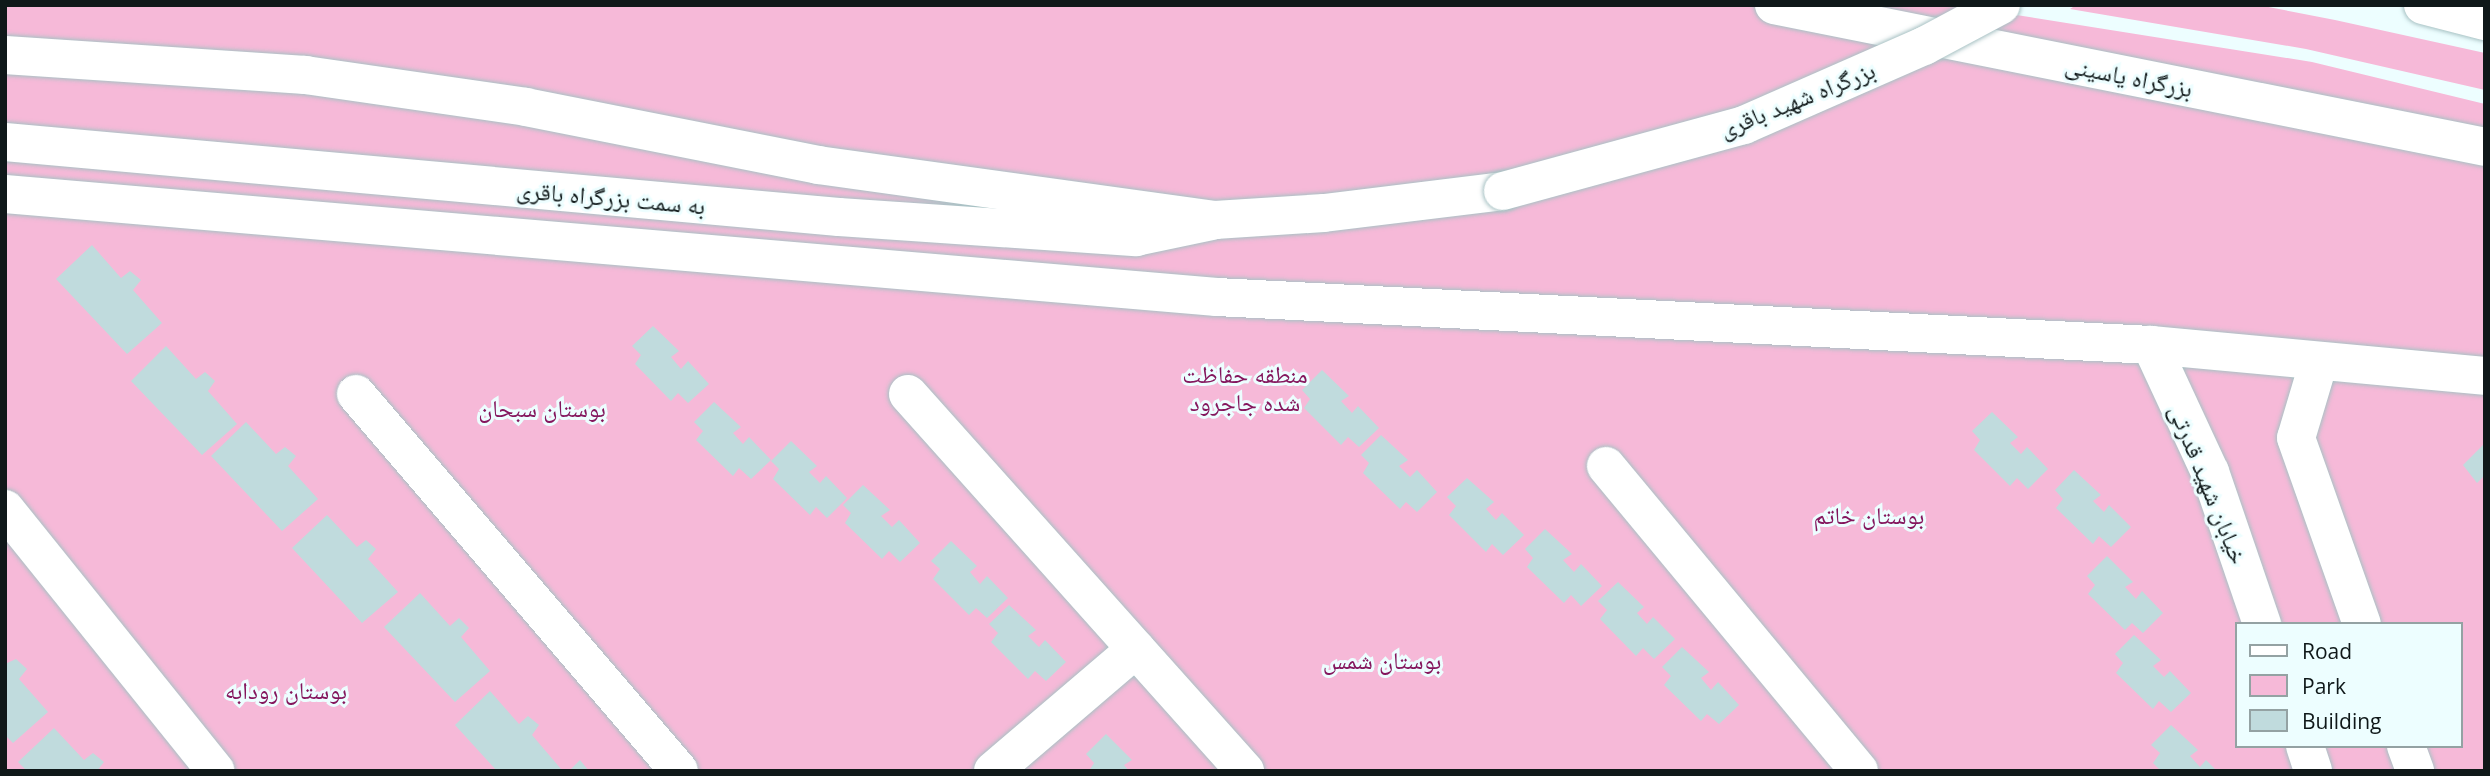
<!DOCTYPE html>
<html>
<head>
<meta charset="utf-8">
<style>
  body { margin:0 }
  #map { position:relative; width:2490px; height:776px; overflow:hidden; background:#edfeff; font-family:"Open Sans","Noto Naskh Arabic",sans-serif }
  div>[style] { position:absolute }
  .green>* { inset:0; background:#f6b9d8 }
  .building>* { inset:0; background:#c0dbdd }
  .roads { filter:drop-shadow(0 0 2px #a8c2c4) drop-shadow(0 0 2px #a8c2c4) }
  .minor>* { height:38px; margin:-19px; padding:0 19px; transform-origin:19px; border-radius:19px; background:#fff }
  .secondary>* { height:38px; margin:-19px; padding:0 19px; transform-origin:19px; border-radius:19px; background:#fff }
  .trunk>* { height:38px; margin:-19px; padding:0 19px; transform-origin:19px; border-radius:19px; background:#fff }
  .bridges { filter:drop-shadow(0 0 2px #a8c2c4) drop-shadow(0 0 2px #a8c2c4) }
  .trunk-bridge>* { height:38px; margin:-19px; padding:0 19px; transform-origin:19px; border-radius:19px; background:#fff }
  span { translate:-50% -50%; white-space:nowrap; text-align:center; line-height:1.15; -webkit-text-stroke:6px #edfeff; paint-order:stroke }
  .street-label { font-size:24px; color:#0f1819 }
  .park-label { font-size:24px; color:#84165d }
  .frame { position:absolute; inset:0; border:7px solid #0f1819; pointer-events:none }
  .legend { position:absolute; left:2235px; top:622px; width:228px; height:126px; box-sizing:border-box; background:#edfeff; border:2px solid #94a2a3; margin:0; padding:9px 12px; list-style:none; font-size:21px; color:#0f1819 }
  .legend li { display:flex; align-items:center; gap:14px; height:35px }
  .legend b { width:35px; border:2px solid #94a2a3 }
</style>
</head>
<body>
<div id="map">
  <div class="green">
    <i style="clip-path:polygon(evenodd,5px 5px,1953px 5px,2312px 62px,2485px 104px,2485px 771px,5px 771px,5px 5px,2236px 624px,2460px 624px,2460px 746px,2236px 746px,2236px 624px)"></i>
    <i style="clip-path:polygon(2076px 5px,2258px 5px,2335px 20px,2485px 53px,2485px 90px,2306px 49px,2070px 9px)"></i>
  </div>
  <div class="building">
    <i style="clip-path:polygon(92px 245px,121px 278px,130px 271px,141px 280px,133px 290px,162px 323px,127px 354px,56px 279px)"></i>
    <i style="clip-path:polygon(653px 326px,679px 351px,671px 357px,681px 369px,688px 361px,709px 384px,688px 403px,678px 393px,671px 401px,635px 364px,641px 355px,632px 346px)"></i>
    <i style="clip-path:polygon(166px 346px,196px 379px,205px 372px,215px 381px,208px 391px,237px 424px,202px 455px,131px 381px)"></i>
    <i style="clip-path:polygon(1322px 370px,1349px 396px,1341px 401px,1352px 413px,1358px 406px,1379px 428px,1359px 447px,1348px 437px,1341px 445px,1304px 408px,1310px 399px,1302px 390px)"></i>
    <i style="clip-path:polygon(714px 402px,741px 427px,733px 433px,743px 444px,749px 437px,771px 460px,751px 479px,739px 468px,733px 476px,696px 440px,703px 431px,694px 422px)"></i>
    <i style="clip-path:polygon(1992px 412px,2018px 437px,2010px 443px,2021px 454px,2027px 447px,2048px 469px,2028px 489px,2017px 478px,2010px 486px,1974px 450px,1980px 440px,1972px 431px)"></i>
    <i style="clip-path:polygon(246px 422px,276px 454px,285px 447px,296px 456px,288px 466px,318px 499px,282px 531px,211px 456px)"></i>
    <i style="clip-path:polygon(1381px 435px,1408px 460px,1399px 466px,1410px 477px,1417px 470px,1437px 492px,1417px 512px,1406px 502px,1400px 509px,1363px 473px,1369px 463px,1361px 455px)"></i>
    <i style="clip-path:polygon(791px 441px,817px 466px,809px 472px,820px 483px,826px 476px,847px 498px,827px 518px,816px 507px,810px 515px,773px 479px,779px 469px,771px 461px)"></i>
    <i style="clip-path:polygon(2485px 443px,2485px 475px,2477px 483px,2463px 465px)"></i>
    <i style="clip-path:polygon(2074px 470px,2101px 495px,2093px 501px,2104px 512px,2109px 505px,2131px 527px,2111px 547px,2099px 536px,2093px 544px,2056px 508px,2063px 499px,2055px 490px)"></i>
    <i style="clip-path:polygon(1467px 478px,1494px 502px,1486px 509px,1496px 520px,1502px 513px,1524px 535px,1503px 555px,1492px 544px,1486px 552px,1449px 515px,1456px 506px,1447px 497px)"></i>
    <i style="clip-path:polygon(863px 485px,890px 510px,881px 516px,892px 527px,899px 520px,920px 543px,900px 562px,889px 551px,882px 559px,845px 523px,851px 513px,843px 505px)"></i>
    <i style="clip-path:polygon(327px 515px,357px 547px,366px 540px,376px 549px,368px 559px,398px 592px,362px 623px,292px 548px)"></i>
    <i style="clip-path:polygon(1545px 529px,1572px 554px,1563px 560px,1574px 572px,1581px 564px,1602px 586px,1581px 606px,1571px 595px,1564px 603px,1527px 567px,1533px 558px,1525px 549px)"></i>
    <i style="clip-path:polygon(951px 541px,977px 566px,970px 572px,980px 584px,987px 576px,1008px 598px,987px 618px,976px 608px,969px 615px,933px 579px,940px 569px,931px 561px)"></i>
    <i style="clip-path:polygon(2107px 556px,2133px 582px,2125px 587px,2136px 599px,2142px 591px,2163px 613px,2143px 633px,2132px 623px,2125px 630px,2088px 594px,2095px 585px,2087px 576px)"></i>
    <i style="clip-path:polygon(1618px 582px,1644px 607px,1637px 613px,1647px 624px,1653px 617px,1675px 639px,1654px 659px,1643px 648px,1636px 656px,1600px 619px,1607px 610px,1598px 601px)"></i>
    <i style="clip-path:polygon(420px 593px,450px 626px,459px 618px,469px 628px,461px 637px,490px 671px,455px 702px,384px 627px)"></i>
    <i style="clip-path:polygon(1009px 605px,1036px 630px,1028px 636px,1039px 647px,1045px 640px,1066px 662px,1046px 681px,1035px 671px,1028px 679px,991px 642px,998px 633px,989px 624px)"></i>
    <i style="clip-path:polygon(2134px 635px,2161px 660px,2153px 666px,2164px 677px,2170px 671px,2191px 693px,2171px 712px,2159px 701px,2153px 709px,2116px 673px,2123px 663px,2115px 654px)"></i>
    <i style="clip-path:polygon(1682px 647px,1709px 672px,1701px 678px,1711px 690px,1718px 682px,1739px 705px,1719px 724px,1707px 714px,1701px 721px,1664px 685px,1671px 676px,1662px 667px)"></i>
    <i style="clip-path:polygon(16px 659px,27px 669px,19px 679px,48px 712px,13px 743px,5px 735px,5px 664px)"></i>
    <i style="clip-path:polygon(490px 691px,519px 724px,528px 716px,539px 725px,532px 735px,561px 769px,497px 771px,455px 725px)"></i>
    <i style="clip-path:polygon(2171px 725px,2198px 750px,2190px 756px,2200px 767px,2206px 760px,2217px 771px,2161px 771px,2153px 763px,2160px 753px,2151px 745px)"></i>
    <i style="clip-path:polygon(54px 728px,84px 760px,93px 753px,104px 762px,97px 771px,27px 771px,18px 762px)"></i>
    <i style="clip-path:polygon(1106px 734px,1132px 760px,1124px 765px,1129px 771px,1089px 771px,1094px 763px,1086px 754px)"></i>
    <i style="clip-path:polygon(580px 760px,589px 771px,569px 771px)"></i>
  </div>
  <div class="roads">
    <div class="minor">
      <i style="left:5px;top:194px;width:1216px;rotate:4.86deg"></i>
      <i style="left:1217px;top:297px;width:935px;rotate:2.94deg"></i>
      <i style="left:2151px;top:345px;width:335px;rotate:5.3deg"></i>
      <i style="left:2151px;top:345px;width:140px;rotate:65.1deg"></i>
      <i style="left:2210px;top:472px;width:161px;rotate:71.1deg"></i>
      <i style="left:2319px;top:361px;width:80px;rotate:106.6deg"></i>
      <i style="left:2296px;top:438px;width:197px;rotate:70.5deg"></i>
      <i style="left:356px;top:394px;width:496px;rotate:49.4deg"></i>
      <i style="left:908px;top:394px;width:506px;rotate:48.21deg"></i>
      <i style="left:1606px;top:466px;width:396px;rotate:50.3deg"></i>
      <i style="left:5px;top:509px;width:336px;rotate:51.2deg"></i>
      <i style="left:2305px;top:746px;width:26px;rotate:72deg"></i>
      <i style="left:2406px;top:746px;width:27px;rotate:70deg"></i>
      <i style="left:993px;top:771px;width:188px;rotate:-40.5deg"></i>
    </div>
    <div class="secondary">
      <i style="left:5px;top:142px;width:837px;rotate:5.14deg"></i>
      <i style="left:839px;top:217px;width:298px;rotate:3.9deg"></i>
      <i style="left:1136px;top:237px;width:78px;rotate:-11.9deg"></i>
    </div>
    <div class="trunk">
      <i style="left:1774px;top:5px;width:725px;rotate:11.29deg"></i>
      <i style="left:2423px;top:5px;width:64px;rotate:14.5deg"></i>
      <i style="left:5px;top:55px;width:301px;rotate:3.8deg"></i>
      <i style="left:305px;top:75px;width:223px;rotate:8.2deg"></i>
      <i style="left:526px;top:107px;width:298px;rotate:11.2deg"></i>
      <i style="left:818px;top:165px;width:401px;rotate:7.9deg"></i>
      <i style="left:1215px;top:220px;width:109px;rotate:-3.7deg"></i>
      <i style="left:1324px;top:213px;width:180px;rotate:-7deg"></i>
    </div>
  </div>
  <div class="bridges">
    <div class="trunk-bridge">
      <i style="left:1503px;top:191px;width:250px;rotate:-15.3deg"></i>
      <i style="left:1744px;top:125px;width:197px;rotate:-23.7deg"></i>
      <i style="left:1924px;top:46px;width:87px;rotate:-28deg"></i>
    </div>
  </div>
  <div class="street-label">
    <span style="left:2129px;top:76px;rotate:11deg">بزرگراه یاسینی</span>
    <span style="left:1797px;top:99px;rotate:-22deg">بزرگراه شهید باقری</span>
    <span style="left:611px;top:197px;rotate:5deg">به سمت بزرگراه باقری</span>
    <span style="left:2209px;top:484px;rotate:68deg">خیابان شهید قدرتی</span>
  </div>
  <div class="park-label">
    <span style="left:1245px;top:388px">منطقه حفاظت<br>شده جاجرود</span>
    <span style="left:542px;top:408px">بوستان سبحان</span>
    <span style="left:1869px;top:515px">بوستان خاتم</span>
    <span style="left:1382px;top:660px">بوستان شمس</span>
    <span style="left:286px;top:690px">بوستان رودابه</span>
  </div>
  <div class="frame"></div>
  <ul class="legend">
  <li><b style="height:9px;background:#fff"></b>Road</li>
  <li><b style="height:19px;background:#f6b9d8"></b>Park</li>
  <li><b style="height:19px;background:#c0dbdd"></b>Building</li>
  </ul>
</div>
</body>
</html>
